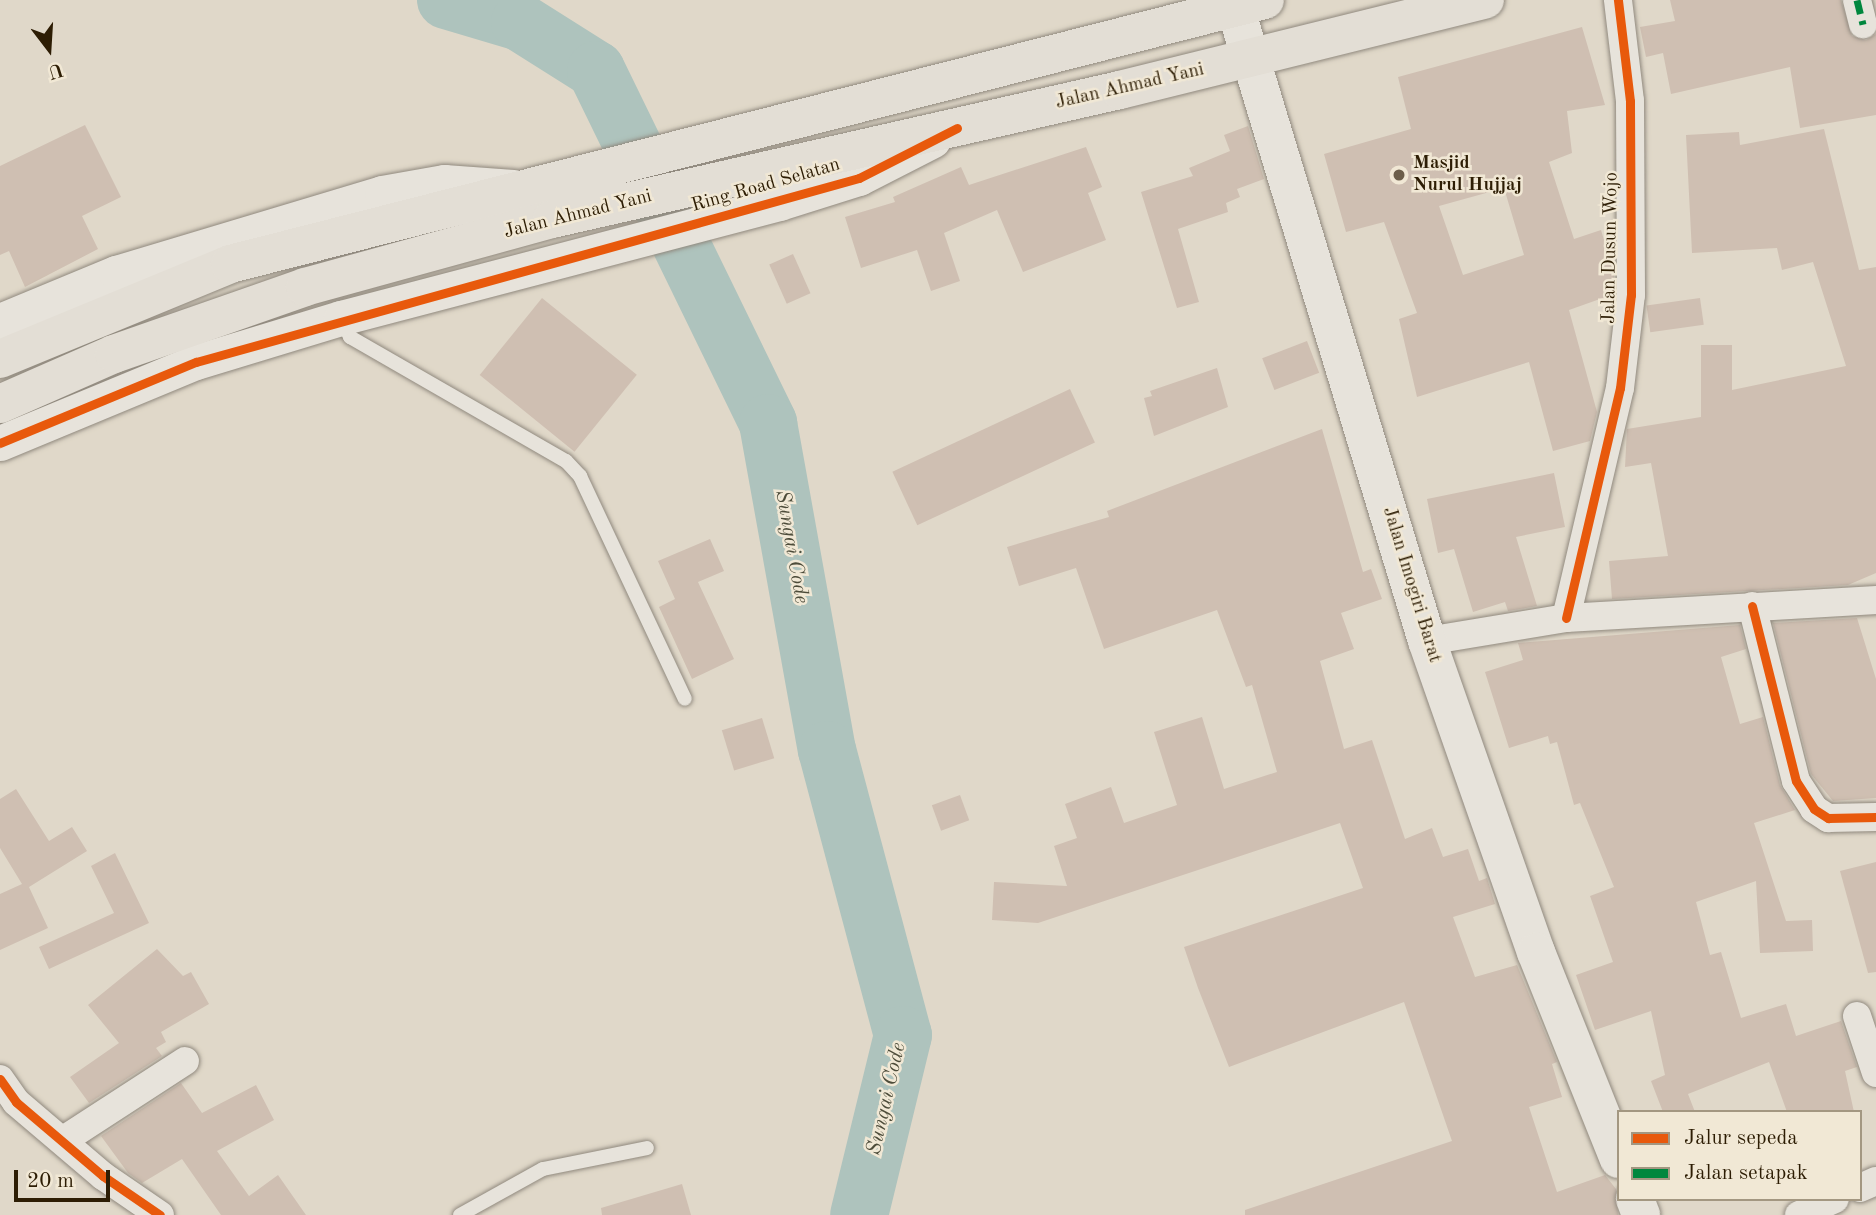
<!DOCTYPE html>
<html>
<head>
<meta charset="utf-8">
<style>
  body { margin:0 }
  #map { position:relative; width:1876px; height:1215px; overflow:hidden; background:#e0d8c9; font-family:"Old Standard TT",serif }
  div>[style] { position:absolute }
  .river>* { height:58px; margin:-29px; padding:0 29px; transform-origin:29px; border-radius:29px; background:#aec3bd }
  .building>* { inset:0; background:#cfbfb2; transform-origin:0 0 }
  .roads { filter:drop-shadow(0 0 2px #90897e) drop-shadow(0 0 2px #90897e) }
  .service>* { height:14px; margin:-7px; padding:0 7px; transform-origin:7px; border-radius:7px; background:#e7e3db }
  .minor>* { height:28px; margin:-14px; padding:0 14px; transform-origin:14px; border-radius:14px; background:#e7e3db }
  .tertiary>* { height:35px; margin:-17.5px; padding:0 17.5px; transform-origin:17.5px; border-radius:17.5px; background:#e7e3db }
  .secondary>* { height:38px; margin:-19px; padding:0 19px; transform-origin:19px; border-radius:19px; background:#e7e3db }
  .trunk>* { height:38px; margin:-19px; padding:0 19px; transform-origin:19px; border-radius:19px; background:#e3ded5 }
  .quiet>* { height:7px; margin-top:-3.5px; transform-origin:0; background:repeating-linear-gradient(90deg,#00873e 0 14px,transparent 0 21px) }
  .cycleway>* { height:9px; margin:-4.5px; padding:0 4.5px; transform-origin:4.5px; border-radius:4.5px; background:#e8590c }
  .dots>* { width:19px; height:19px; translate:-50% -50%; box-sizing:border-box; border:4px solid #f1e8d5; border-radius:50% }
  span { translate:-50% -50%; white-space:nowrap; text-align:center; line-height:1.15; -webkit-text-stroke:5px #f1e8d5; paint-order:stroke }
  .street-label { font-size:19px; color:#2d1d04 }
  .poi-label { font-size:19px; color:#2d1d04; font-weight:700 }
  .left { translate:0 -50%; text-align:left }
  .water-label { font-size:21px; color:#4d4c3a; font-style:italic }
  .legend { position:absolute; left:1617px; top:1110px; width:245px; height:91px; box-sizing:border-box; background:#f1e8d5; border:2px solid #a39781; margin:0; padding:9px 12px; list-style:none; font-size:21px; color:#2d1d04 }
  .legend li { display:flex; align-items:center; gap:14px; height:35px }
  .legend b { width:35px; border:2px solid #a39781 }
  .north { position:absolute; left:14px; top:14px; width:70px; height:70px; -webkit-text-stroke:5px #f1e8d5; paint-order:stroke; rotate:163deg; font-size:19px; font-weight:700; line-height:28px; text-align:center; color:#2d1d04 }
  .north::after { content:''; display:block; margin:auto; width:24px; height:32px; background:#2d1d04; clip-path:polygon(50% 0,100% 100%,50% 72%,0 100%) }
  .scale { position:absolute; left:14px; top:1170px; width:96px; height:32px; box-sizing:border-box; border:4px solid #2d1d04; border-top:0; padding-left:9px; font-size:21px; line-height:24px; white-space:nowrap; color:#2d1d04; -webkit-text-stroke:5px #f1e8d5; paint-order:stroke }
</style>
</head>
<body>
<div id="map">
  <div class="river">
    <i style="left:446px;top:0;width:77px;rotate:16.6deg"></i>
    <i style="left:520px;top:22px;width:90px;rotate:32.3deg"></i>
    <i style="left:596px;top:70px;width:393px;rotate:64deg"></i>
    <i style="left:768px;top:423px;width:332px;rotate:79.8deg"></i>
    <i style="left:827px;top:750px;width:295px;rotate:75.1deg"></i>
    <i style="left:903px;top:1035px;width:185px;rotate:103.7deg"></i>
  </div>
  <div class="building">
    <i style="clip-path:polygon(1670px 0,1841px 0,1852px 36px,1866px 40px,1876px 34px,1876px 115px,1800px 128px,1790px 67px,1671px 94px,1663px 53px,1646px 57px,1640px 27px,1675px 21px)"></i>
    <i style="clip-path:polygon(evenodd,1582px 27px,1605px 105px,1567px 111px,1572px 153px,1549px 162px,1574px 239px,1601px 230px,1614px 273px,1614px 294px,1569px 310px,1597px 412px,1590px 441px,1553px 451px,1529px 362px,1417px 397px,1399px 319px,1417px 313px,1384px 222px,1346px 232px,1324px 154px,1411px 129px,1398px 77px,1582px 27px,1504px 188px,1524px 255px,1463px 275px,1439px 206px,1504px 188px)"></i>
    <i style="clip-path:polygon(85px 125px,121px 197px,82px 216px,98px 249px,25px 287px,9px 251px,0 255px,0 166px)"></i>
    <i style="clip-path:polygon(1248px 126px,1264px 179px,1237px 189px,1240px 197px,1226px 203px,1228px 212px,1178px 229px,1199px 302px,1177px 308px,1141px 192px,1193px 176px,1189px 168px,1230px 151px,1224px 135px)"></i>
    <i style="clip-path:polygon(1824px 129px,1859px 270px,1876px 267px,1876px 573px,1848px 585px,1612px 599px,1609px 561px,1668px 556px,1651px 463px,1625px 467px,1627px 429px,1701px 417px,1701px 345px,1732px 345px,1732px 390px,1846px 366px,1813px 262px,1782px 270px,1777px 248px,1692px 253px,1686px 135px,1739px 132px,1740px 145px)"></i>
    <i style="clip-path:polygon(1086px 147px,1102px 187px,1088px 193px,1106px 240px,1023px 272px,997px 210px,944px 233px,960px 281px,931px 291px,917px 250px,861px 268px,845px 217px,895px 202px,893px 197px,961px 167px,969px 185px)"></i>
    <i style="left:793px;top:254px;width:43px;height:26px;rotate:66deg"></i>
    <i style="left:542px;top:298px;width:122px;height:99px;rotate:39deg"></i>
    <i style="left:1700px;top:298px;width:27px;height:54px;rotate:82deg"></i>
    <i style="left:1307px;top:341px;width:34px;height:48px;rotate:69deg"></i>
    <i style="clip-path:polygon(1217px 368px,1228px 407px,1154px 436px,1144px 398px,1152px 396px,1150px 391px)"></i>
    <i style="left:1070px;top:389px;width:59px;height:196px;rotate:65deg"></i>
    <i style="clip-path:polygon(1322px 429px,1363px 572px,1371px 569px,1382px 599px,1341px 613px,1354px 649px,1320px 661px,1344px 749px,1372px 740px,1405px 839px,1432px 828px,1443px 857px,1468px 849px,1479px 881px,1487px 878px,1495px 904px,1453px 917px,1475px 977px,1517px 965px,1557px 1062px,1552px 1064px,1562px 1097px,1529px 1107px,1557px 1192px,1605px 1175px,1616px 1189px,1618px 1215px,1245px 1215px,1245px 1210px,1452px 1141px,1404px 1002px,1229px 1067px,1198px 988px,1184px 947px,1363px 888px,1340px 823px,1038px 923px,992px 920px,994px 882px,1067px 886px,1054px 846px,1077px 838px,1065px 804px,1111px 787px,1124px 823px,1177px 805px,1154px 732px,1202px 717px,1224px 789px,1277px 772px,1252px 685px,1246px 687px,1217px 610px,1104px 649px,1076px 568px,1019px 586px,1007px 547px,1109px 517px,1107px 511px)"></i>
    <i style="clip-path:polygon(1554px 473px,1565px 527px,1516px 537px,1537px 606px,1508px 611px,1505px 602px,1473px 612px,1454px 549px,1438px 553px,1427px 499px)"></i>
    <i style="clip-path:polygon(710px 539px,724px 571px,698px 582px,734px 659px,692px 679px,659px 607px,675px 599px,658px 561px)"></i>
    <i style="clip-path:polygon(1857px 618px,1876px 679px,1876px 798px,1833px 801px,1811px 774px,1773px 623px)"></i>
    <i style="clip-path:polygon(1740px 625px,1746px 649px,1721px 657px,1740px 724px,1763px 717px,1780px 785px,1795px 810px,1754px 823px,1786px 921px,1812px 920px,1813px 951px,1760px 953px,1756px 881px,1696px 902px,1710px 955px,1721px 952px,1741px 1018px,1786px 1004px,1796px 1036px,1841px 1021px,1857px 1067px,1845px 1071px,1854px 1112px,1787px 1112px,1769px 1062px,1688px 1094px,1695px 1112px,1663px 1112px,1651px 1081px,1665px 1075px,1651px 1011px,1595px 1030px,1576px 975px,1613px 962px,1590px 896px,1614px 887px,1580px 803px,1574px 805px,1557px 742px,1550px 744px,1548px 736px,1509px 748px,1485px 672px,1523px 660px,1518px 643px)"></i>
    <i style="left:762px;top:718px;width:42px;height:42px;rotate:73deg"></i>
    <i style="clip-path:polygon(16px 789px,49px 841px,72px 827px,87px 851px,29px 887px,48px 928px,0 950px,0 894px,22px 884px,0 848px,0 799px)"></i>
    <i style="left:960px;top:795px;width:27px;height:30px;rotate:70deg"></i>
    <i style="clip-path:polygon(115px 853px,149px 923px,49px 969px,39px 947px,114px 913px,91px 866px)"></i>
    <i style="clip-path:polygon(1876px 862px,1876px 972px,1868px 973px,1840px 871px)"></i>
    <i style="clip-path:polygon(157px 949px,183px 976px,191px 972px,209px 1004px,161px 1032px,166px 1042px,156px 1048px,162px 1056px,89px 1103px,70px 1077px,119px 1043px,88px 1005px)"></i>
    <i style="clip-path:polygon(181px 1083px,202px 1113px,256px 1085px,274px 1120px,217px 1151px,249px 1196px,278px 1175px,306px 1215px,221px 1215px,182px 1159px,142px 1183px,128px 1173px,101px 1136px)"></i>
    <i style="clip-path:polygon(682px 1184px,691px 1215px,602px 1215px,601px 1208px)"></i>
  </div>
  <div class="roads">
    <div class="service">
      <i style="left:342px;top:319px;width:20px;rotate:66deg"></i>
      <i style="left:350px;top:337px;width:249px;rotate:29.9deg"></i>
      <i style="left:566px;top:461px;width:21px;rotate:47deg"></i>
      <i style="left:580px;top:476px;width:246px;rotate:64.8deg"></i>
      <i style="left:460px;top:1215px;width:95px;rotate:-29deg"></i>
      <i style="left:543px;top:1169px;width:106px;rotate:-11.4deg"></i>
    </div>
    <div class="minor">
      <i style="left:1857px;top:0;width:25px;rotate:76deg"></i>
      <i style="left:1752px;top:606px;width:180px;rotate:75.9deg"></i>
      <i style="left:1796px;top:781px;width:33px;rotate:57deg"></i>
      <i style="left:1814px;top:809px;width:17px;rotate:33deg"></i>
      <i style="left:1828px;top:818px;width:48px;rotate:-1.2deg"></i>
      <i style="left:1566px;top:618px;width:236px;rotate:-76.8deg"></i>
      <i style="left:1620px;top:388px;width:94px;rotate:-83.3deg"></i>
      <i style="left:1631px;top:295px;width:194px;rotate:-90.3deg"></i>
      <i style="left:1630px;top:101px;width:102px;rotate:-96.8deg"></i>
      <i style="left:1427px;top:641px;width:141px;rotate:-9.4deg"></i>
      <i style="left:1566px;top:618px;width:311px;rotate:-3.3deg"></i>
      <i style="left:1857px;top:1016px;width:60px;rotate:71.6deg"></i>
      <i style="left:0;top:1079px;width:28px;rotate:55deg"></i>
      <i style="left:16px;top:1102px;width:114px;rotate:40.4deg"></i>
      <i style="left:103px;top:1176px;width:69px;rotate:34.4deg"></i>
      <i style="left:65px;top:1139px;width:143px;rotate:-33deg"></i>
      <i style="left:1860px;top:1188px;width:17px;rotate:-24deg"></i>
      <i style="left:1799px;top:1215px;width:39px;rotate:-24deg"></i>
    </div>
    <div class="tertiary">
      <i style="left:0;top:321px;width:126px;rotate:-22.5deg"></i>
      <i style="left:116px;top:273px;width:278px;rotate:-16.7deg"></i>
      <i style="left:382px;top:193px;width:63px;rotate:-10.1deg"></i>
      <i style="left:444px;top:182px;width:69px;rotate:4.1deg"></i>
      <i style="left:0;top:443px;width:212px;rotate:-22.5deg"></i>
      <i style="left:196px;top:362px;width:152px;rotate:-16.9deg"></i>
      <i style="left:341px;top:318px;width:453px;rotate:-14.7deg"></i>
      <i style="left:779px;top:203px;width:84px;rotate:-17.4deg"></i>
      <i style="left:859px;top:178px;width:83px;rotate:-27.2deg"></i>
    </div>
    <div class="secondary">
      <i style="left:1233px;top:0;width:670px;rotate:73.16deg"></i>
      <i style="left:1427px;top:641px;width:330px;rotate:70.7deg"></i>
      <i style="left:1536px;top:952px;width:223px;rotate:68.2deg"></i>
      <i style="left:1635px;top:1199px;width:17px;rotate:69deg"></i>
    </div>
    <div class="trunk">
      <i style="left:0;top:359px;width:249px;rotate:-22.4deg"></i>
      <i style="left:230px;top:264px;width:1068px;rotate:-14.31deg"></i>
      <i style="left:0;top:404px;width:124px;rotate:-23.7deg"></i>
      <i style="left:114px;top:354px;width:202px;rotate:-19.3deg"></i>
      <i style="left:305px;top:287px;width:256px;rotate:-15.4deg"></i>
      <i style="left:552px;top:219px;width:582px;rotate:-12.8deg"></i>
      <i style="left:1120px;top:90px;width:376px;rotate:-13.9deg"></i>
    </div>
  </div>
  <div class="quiet">
    <i style="left:1857px;top:0;width:25px;rotate:76deg"></i>
  </div>
  <div class="cycleway">
    <i style="left:0;top:443px;width:212px;rotate:-22.5deg"></i>
    <i style="left:196px;top:362px;width:688px;rotate:-15.51deg"></i>
    <i style="left:859px;top:178px;width:110px;rotate:-27deg"></i>
    <i style="left:1752px;top:606px;width:180px;rotate:75.9deg"></i>
    <i style="left:1796px;top:781px;width:33px;rotate:57deg"></i>
    <i style="left:1814px;top:809px;width:17px;rotate:33deg"></i>
    <i style="left:1828px;top:818px;width:48px;rotate:-1.2deg"></i>
    <i style="left:1566px;top:618px;width:236px;rotate:-76.8deg"></i>
    <i style="left:1620px;top:388px;width:94px;rotate:-83.3deg"></i>
    <i style="left:1631px;top:295px;width:194px;rotate:-90.3deg"></i>
    <i style="left:1630px;top:101px;width:102px;rotate:-96.8deg"></i>
    <i style="left:0;top:1079px;width:28px;rotate:55deg"></i>
    <i style="left:16px;top:1102px;width:114px;rotate:40.4deg"></i>
    <i style="left:103px;top:1176px;width:69px;rotate:34.4deg"></i>
  </div>
  <div class="dots">
    <i style="left:1399px;top:175px;background:#6c5e49"></i>
  </div>
  <div class="street-label">
    <span style="left:1130px;top:87px;rotate:-13deg">Jalan Ahmad Yani</span>
    <span style="left:766px;top:186px;rotate:-16deg">Ring Road Selatan</span>
    <span style="left:578px;top:215px;rotate:-14deg">Jalan Ahmad Yani</span>
    <span style="left:1611px;top:248px;rotate:-89deg">Jalan Dusun Wojo</span>
    <span style="left:1411px;top:585px;rotate:73deg">Jalan Imogiri Barat</span>
  </div>
  <div class="poi-label">
    <span class="left" style="left:1413px;top:175px">Masjid<br>Nurul Hujjaj</span>
  </div>
  <div class="water-label">
    <span style="left:791px;top:547px;rotate:80deg">Sungai Code</span>
    <span style="left:887px;top:1099px;rotate:-77deg">Sungai Code</span>
  </div>
  <ul class="legend">
  <li><b style="height:9px;background:#e8590c"></b>Jalur sepeda</li>
  <li><b style="height:9px;background:#00873e"></b>Jalan setapak</li>
  </ul>
  <div class="north">U</div>
  <div class="scale">20 m</div>
</div>
</body>
</html>
